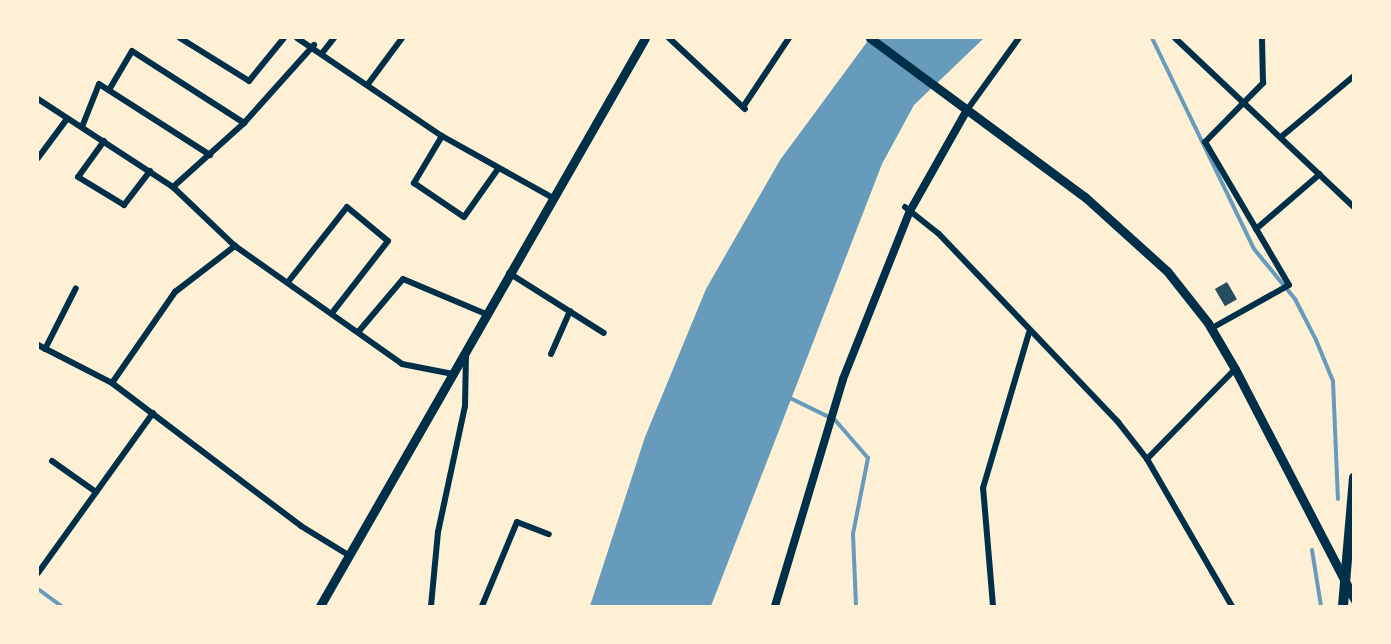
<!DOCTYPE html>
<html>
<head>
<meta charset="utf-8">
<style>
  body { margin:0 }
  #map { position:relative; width:1391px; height:644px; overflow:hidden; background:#fdf0d5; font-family:"Roboto Serif",serif }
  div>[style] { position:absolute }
  .water>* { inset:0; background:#669bbc }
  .stream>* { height:4px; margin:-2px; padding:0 2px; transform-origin:2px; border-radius:2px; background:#669bbc }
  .building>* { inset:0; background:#264d5e; transform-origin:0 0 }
  .minor>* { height:6px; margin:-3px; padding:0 3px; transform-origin:3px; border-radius:3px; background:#003049 }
  .tertiary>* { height:8px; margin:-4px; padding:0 4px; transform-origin:4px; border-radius:4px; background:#003049 }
  .secondary>* { height:9px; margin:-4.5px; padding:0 4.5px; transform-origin:4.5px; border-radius:4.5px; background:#003049 }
  .trunk>* { height:10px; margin:-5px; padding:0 5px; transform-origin:5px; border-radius:5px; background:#003049 }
  span { translate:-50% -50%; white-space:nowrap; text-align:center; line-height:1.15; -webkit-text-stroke:4.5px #fdf0d5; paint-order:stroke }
  .frame { position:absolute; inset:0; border:39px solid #fdf0d5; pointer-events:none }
</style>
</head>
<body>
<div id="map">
  <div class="water">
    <i style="clip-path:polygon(870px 38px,984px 38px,914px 105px,882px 164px,711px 606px,590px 606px,645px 437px,706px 289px,780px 160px)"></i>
  </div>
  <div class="stream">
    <i style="left:1152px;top:38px;width:234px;rotate:64.2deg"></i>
    <i style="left:1254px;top:249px;width:65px;rotate:50.6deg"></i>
    <i style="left:1295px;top:299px;width:46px;rotate:62.9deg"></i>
    <i style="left:1316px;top:340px;width:44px;rotate:67.5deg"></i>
    <i style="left:1333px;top:381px;width:118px;rotate:87.6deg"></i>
    <i style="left:788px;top:397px;width:52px;rotate:26.1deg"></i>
    <i style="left:835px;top:420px;width:50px;rotate:49deg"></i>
    <i style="left:868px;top:458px;width:77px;rotate:101.2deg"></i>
    <i style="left:853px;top:534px;width:72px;rotate:87.6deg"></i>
    <i style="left:1312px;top:550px;width:57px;rotate:80.9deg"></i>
    <i style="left:38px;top:589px;width:29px;rotate:36deg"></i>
  </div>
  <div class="building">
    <i style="left:1227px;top:282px;width:20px;height:14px;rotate:60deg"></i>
  </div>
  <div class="minor">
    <i style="left:180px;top:38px;width:81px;rotate:31.9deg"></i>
    <i style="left:249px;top:81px;width:55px;rotate:-50.9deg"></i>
    <i style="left:297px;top:38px;width:175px;rotate:34.1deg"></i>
    <i style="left:442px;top:136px;width:125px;rotate:29.2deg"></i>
    <i style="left:669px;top:38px;width:104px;rotate:43.1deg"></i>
    <i style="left:1175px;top:38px;width:246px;rotate:43.4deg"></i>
    <i style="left:323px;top:52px;width:18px;rotate:-52deg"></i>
    <i style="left:368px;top:84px;width:57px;rotate:-53.5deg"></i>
    <i style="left:109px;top:90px;width:45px;rotate:-59.5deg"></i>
    <i style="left:132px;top:51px;width:133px;rotate:32.7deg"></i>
    <i style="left:38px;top:99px;width:161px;rotate:33.1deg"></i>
    <i style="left:173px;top:187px;width:86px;rotate:43.6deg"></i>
    <i style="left:235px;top:246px;width:204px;rotate:35.2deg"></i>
    <i style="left:402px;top:364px;width:52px;rotate:11.1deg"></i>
    <i style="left:743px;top:107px;width:83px;rotate:-56.3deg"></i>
    <i style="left:967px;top:110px;width:89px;rotate:-54.2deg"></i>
    <i style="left:82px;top:127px;width:46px;rotate:-68.4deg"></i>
    <i style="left:99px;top:84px;width:132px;rotate:32.6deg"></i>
    <i style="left:442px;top:136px;width:55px;rotate:120.8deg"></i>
    <i style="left:414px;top:183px;width:60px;rotate:34.2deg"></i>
    <i style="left:464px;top:217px;width:59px;rotate:-54.7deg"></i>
    <i style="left:1281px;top:137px;width:95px;rotate:-39.9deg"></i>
    <i style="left:104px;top:141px;width:44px;rotate:125.8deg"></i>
    <i style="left:78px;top:177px;width:54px;rotate:31.3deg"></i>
    <i style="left:124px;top:205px;width:43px;rotate:-52.6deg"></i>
    <i style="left:38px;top:158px;width:49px;rotate:-53.4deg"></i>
    <i style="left:173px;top:187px;width:96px;rotate:-42deg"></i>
    <i style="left:244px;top:123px;width:105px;rotate:-48.1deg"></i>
    <i style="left:905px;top:207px;width:43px;rotate:38.5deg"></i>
    <i style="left:939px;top:234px;width:260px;rotate:46.4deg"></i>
    <i style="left:1118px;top:422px;width:47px;rotate:51.9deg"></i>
    <i style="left:1147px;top:459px;width:170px;rotate:60deg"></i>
    <i style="left:1256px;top:229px;width:84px;rotate:-40.7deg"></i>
    <i style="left:509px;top:273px;width:112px;rotate:32.3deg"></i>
    <i style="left:288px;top:282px;width:95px;rotate:-51.8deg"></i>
    <i style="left:347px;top:207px;width:53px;rotate:39.7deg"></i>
    <i style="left:388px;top:241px;width:91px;rotate:127.9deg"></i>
    <i style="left:1212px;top:328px;width:88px;rotate:-29.2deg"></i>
    <i style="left:1289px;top:285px;width:166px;rotate:-120.4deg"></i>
    <i style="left:1205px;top:142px;width:83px;rotate:-45.5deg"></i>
    <i style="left:1263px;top:83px;width:45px;rotate:-91.3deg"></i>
    <i style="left:359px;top:331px;width:68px;rotate:-49.8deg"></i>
    <i style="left:403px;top:279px;width:90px;rotate:22.9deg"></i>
    <i style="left:38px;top:345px;width:83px;rotate:27.2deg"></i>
    <i style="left:112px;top:383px;width:237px;rotate:37.1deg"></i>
    <i style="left:301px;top:526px;width:57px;rotate:31.5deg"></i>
    <i style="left:45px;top:349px;width:68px;rotate:-63.1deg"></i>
    <i style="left:551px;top:354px;width:47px;rotate:-66.2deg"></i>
    <i style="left:112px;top:383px;width:111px;rotate:-55.3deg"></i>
    <i style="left:175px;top:292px;width:76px;rotate:-37.5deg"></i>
    <i style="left:1147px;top:459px;width:126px;rotate:-45.6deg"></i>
    <i style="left:52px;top:461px;width:54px;rotate:35.2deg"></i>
    <i style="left:38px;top:573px;width:197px;rotate:-54.3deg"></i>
    <i style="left:431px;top:606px;width:74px;rotate:-84.6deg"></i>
    <i style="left:438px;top:532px;width:129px;rotate:-77.9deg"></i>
    <i style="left:465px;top:406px;width:54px;rotate:-88.9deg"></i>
    <i style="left:482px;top:606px;width:91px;rotate:-67.4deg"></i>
    <i style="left:517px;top:522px;width:34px;rotate:21deg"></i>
    <i style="left:993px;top:606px;width:118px;rotate:-94.8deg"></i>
    <i style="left:983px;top:488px;width:162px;rotate:-73.5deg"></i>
  </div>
  <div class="tertiary">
    <i style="left:775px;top:606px;width:237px;rotate:-73.3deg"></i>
    <i style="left:843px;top:379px;width:181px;rotate:-68.3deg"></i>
    <i style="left:910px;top:211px;width:116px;rotate:-60.6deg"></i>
  </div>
  <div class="secondary">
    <i style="left:870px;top:38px;width:267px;rotate:36.5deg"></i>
    <i style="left:1085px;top:197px;width:110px;rotate:42.1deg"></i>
    <i style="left:1167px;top:271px;width:66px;rotate:51.7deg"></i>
    <i style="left:1208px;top:323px;width:53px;rotate:59.6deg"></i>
    <i style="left:1235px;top:369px;width:259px;rotate:62.6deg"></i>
    <i style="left:320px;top:606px;width:654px;rotate:-60.22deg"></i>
  </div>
  <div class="trunk">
    <i style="left:1343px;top:606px;width:129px;rotate:-85.1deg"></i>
  </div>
  <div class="frame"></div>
</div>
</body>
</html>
